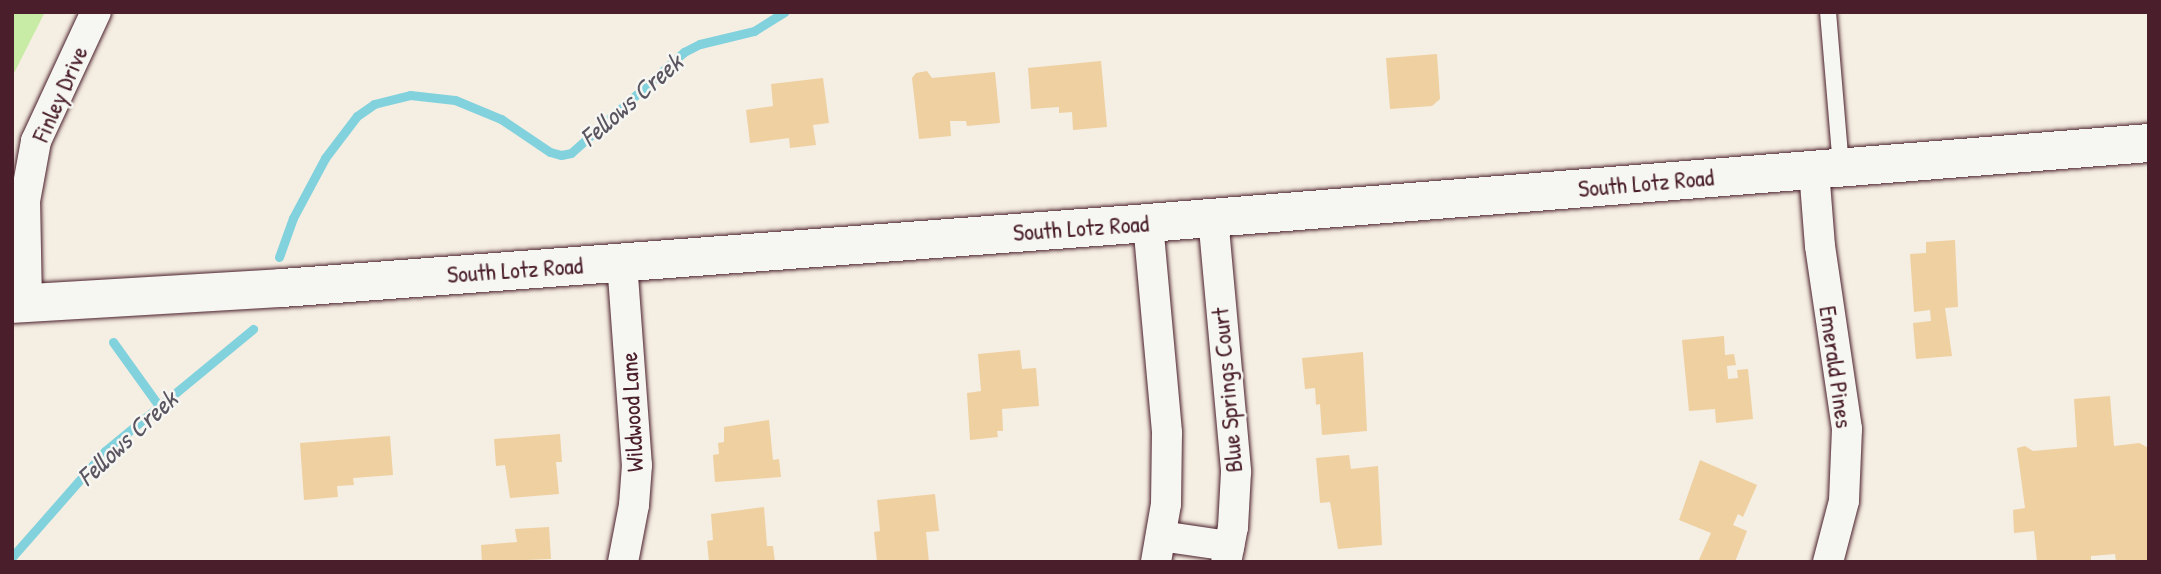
<!DOCTYPE html>
<html>
<head>
<meta charset="utf-8">
<style>
  body { margin:0 }
  #map { position:relative; width:2161px; height:574px; overflow:hidden; background:#f5eee2; font-family:"Patrick Hand",sans-serif }
  div>[style] { position:absolute }
  .green>* { inset:0; background:#c8eca5 }
  .stream>* { height:9px; margin:-4.5px; padding:0 4.5px; transform-origin:4.5px; border-radius:4.5px; background:#82d2de }
  .building>* { inset:0; background:#efd0a1 }
  .roads { filter:drop-shadow(0 0 2px #4a1f2b) drop-shadow(0 0 2px #4a1f2b) }
  .lane>* { height:16px; margin:-8px; padding:0 8px; transform-origin:8px; border-radius:8px; background:#f6f6f2 }
  .street>* { height:30px; margin:-15px; padding:0 15px; transform-origin:15px; border-radius:15px; background:#f6f6f2 }
  .secondary>* { height:38px; margin:-19px; padding:0 19px; transform-origin:19px; border-radius:19px; background:#f6f6f2 }
  span { translate:-50% -50%; white-space:nowrap; text-align:center; line-height:1.15; -webkit-text-stroke:5px #f6f6f2; paint-order:stroke }
  .street-label { font-size:24px; color:#4a1f2b }
  .water-label { font-size:26px; color:#5b5561; font-style:italic }
  .frame { position:absolute; inset:0; border:14px solid #4a1f2b; pointer-events:none }
</style>
</head>
<body>
<div id="map">
  <div class="green">
    <i style="clip-path:polygon(12px 12px,45px 12px,12px 77px)"></i>
  </div>
  <div class="stream">
    <i style="left:279px;top:257px;width:41px;rotate:-70.3deg"></i>
    <i style="left:293px;top:218px;width:68px;rotate:-61.9deg"></i>
    <i style="left:325px;top:158px;width:53px;rotate:-52.7deg"></i>
    <i style="left:357px;top:116px;width:21px;rotate:-35deg"></i>
    <i style="left:374px;top:104px;width:37px;rotate:-14deg"></i>
    <i style="left:410px;top:95px;width:45px;rotate:6.3deg"></i>
    <i style="left:455px;top:100px;width:50px;rotate:22.4deg"></i>
    <i style="left:501px;top:119px;width:59px;rotate:34deg"></i>
    <i style="left:550px;top:152px;width:11px;rotate:15deg"></i>
    <i style="left:561px;top:155px;width:10px;rotate:-11deg"></i>
    <i style="left:571px;top:153px;width:152px;rotate:-41.8deg"></i>
    <i style="left:684px;top:52px;width:18px;rotate:-27deg"></i>
    <i style="left:700px;top:44px;width:56px;rotate:-13.5deg"></i>
    <i style="left:754px;top:31px;width:36px;rotate:-32deg"></i>
    <i style="left:113px;top:342px;width:79px;rotate:54.3deg"></i>
    <i style="left:12px;top:557px;width:141px;rotate:-48.7deg"></i>
    <i style="left:105px;top:451px;width:192px;rotate:-39.5deg"></i>
  </div>
  <div class="building">
    <i style="clip-path:polygon(1437px 54px,1440px 99px,1432px 106px,1390px 109px,1386px 58px)"></i>
    <i style="clip-path:polygon(1101px 61px,1107px 127px,1073px 130px,1072px 112px,1059px 113px,1059px 107px,1031px 109px,1028px 68px)"></i>
    <i style="clip-path:polygon(927px 71px,932px 78px,995px 72px,1000px 123px,967px 126px,966px 121px,950px 121px,951px 136px,919px 139px,912px 78px,916px 73px)"></i>
    <i style="clip-path:polygon(823px 78px,829px 123px,813px 125px,816px 145px,790px 148px,789px 138px,750px 143px,746px 110px,773px 106px,771px 84px)"></i>
    <i style="clip-path:polygon(1955px 240px,1958px 307px,1945px 308px,1952px 356px,1916px 359px,1913px 323px,1931px 321px,1930px 310px,1914px 312px,1910px 254px,1926px 253px,1926px 242px)"></i>
    <i style="clip-path:polygon(1724px 336px,1725px 355px,1734px 354px,1736px 365px,1727px 366px,1728px 379px,1738px 378px,1737px 370px,1748px 369px,1753px 419px,1716px 423px,1715px 409px,1689px 411px,1682px 340px)"></i>
    <i style="clip-path:polygon(1020px 350px,1022px 369px,1036px 368px,1039px 406px,1002px 409px,1003px 431px,997px 431px,998px 437px,970px 440px,967px 393px,981px 391px,978px 354px)"></i>
    <i style="clip-path:polygon(1363px 352px,1367px 431px,1322px 435px,1320px 404px,1316px 405px,1315px 388px,1305px 389px,1302px 358px)"></i>
    <i style="clip-path:polygon(2110px 396px,2114px 446px,2139px 443px,2149px 448px,2149px 562px,2116px 562px,2115px 554px,2091px 556px,2091px 561px,2037px 562px,2034px 531px,2014px 533px,2013px 510px,2025px 508px,2017px 448px,2025px 446px,2033px 451px,2077px 447px,2074px 399px)"></i>
    <i style="clip-path:polygon(769px 420px,773px 460px,779px 459px,781px 477px,715px 482px,713px 455px,719px 454px,718px 443px,724px 442px,724px 427px)"></i>
    <i style="clip-path:polygon(560px 434px,562px 462px,556px 462px,559px 494px,510px 498px,505px 465px,496px 466px,494px 439px)"></i>
    <i style="clip-path:polygon(390px 436px,393px 475px,353px 478px,354px 485px,337px 486px,338px 497px,304px 500px,300px 443px)"></i>
    <i style="clip-path:polygon(1349px 455px,1351px 469px,1378px 466px,1382px 545px,1338px 549px,1330px 502px,1320px 503px,1316px 458px)"></i>
    <i style="clip-path:polygon(1700px 460px,1757px 485px,1743px 517px,1738px 514px,1733px 525px,1747px 531px,1735px 562px,1698px 562px,1711px 533px,1679px 520px)"></i>
    <i style="clip-path:polygon(935px 494px,939px 531px,926px 532px,929px 562px,877px 562px,874px 532px,880px 531px,877px 500px)"></i>
    <i style="clip-path:polygon(764px 507px,767px 546px,773px 546px,775px 562px,709px 562px,707px 541px,713px 540px,711px 514px)"></i>
    <i style="clip-path:polygon(549px 527px,551px 559px,482px 562px,481px 545px,517px 542px,515px 529px)"></i>
  </div>
  <div class="roads">
    <div class="lane">
      <i style="left:1828px;top:12px;width:156px;rotate:85.2deg"></i>
    </div>
    <div class="street">
      <i style="left:1814px;top:170px;width:76px;rotate:85.5deg"></i>
      <i style="left:1820px;top:246px;width:185px;rotate:81.6deg"></i>
      <i style="left:1847px;top:429px;width:72px;rotate:92.4deg"></i>
      <i style="left:1844px;top:501px;width:63px;rotate:104.7deg"></i>
      <i style="left:1213px;top:217px;width:256px;rotate:84.8deg"></i>
      <i style="left:1236px;top:472px;width:55px;rotate:93.1deg"></i>
      <i style="left:1233px;top:527px;width:36px;rotate:101deg"></i>
      <i style="left:1148px;top:223px;width:211px;rotate:84.8deg"></i>
      <i style="left:1167px;top:433px;width:71px;rotate:90.8deg"></i>
      <i style="left:1166px;top:504px;width:59px;rotate:99.8deg"></i>
      <i style="left:622px;top:262px;width:204px;rotate:85.8deg"></i>
      <i style="left:637px;top:465px;width:40px;rotate:94.3deg"></i>
      <i style="left:634px;top:505px;width:58px;rotate:100.9deg"></i>
      <i style="left:27px;top:303px;width:102px;rotate:-91.1deg"></i>
      <i style="left:25px;top:201px;width:61px;rotate:-79.6deg"></i>
      <i style="left:36px;top:141px;width:142px;rotate:-65.1deg"></i>
      <i style="left:1161px;top:536px;width:69px;rotate:8.4deg"></i>
    </div>
    <div class="secondary">
      <i style="left:12px;top:304px;width:270px;rotate:-3.4deg"></i>
      <i style="left:282px;top:288px;width:868px;rotate:-4.29deg"></i>
      <i style="left:1148px;top:223px;width:1004px;rotate:-4.57deg"></i>
    </div>
  </div>
  <div class="street-label">
    <span style="left:60px;top:94px;rotate:-66deg">Finley Drive</span>
    <span style="left:1646px;top:183px;rotate:-5deg">South Lotz Road</span>
    <span style="left:1081px;top:228px;rotate:-4deg">South Lotz Road</span>
    <span style="left:515px;top:270px;rotate:-4deg">South Lotz Road</span>
    <span style="left:1836px;top:367px;rotate:82deg">Emerald Pines</span>
    <span style="left:1227px;top:390px;rotate:-95deg">Blue Springs Court</span>
    <span style="left:632px;top:412px;rotate:-93deg">Wildwood Lane</span>
  </div>
  <div class="water-label">
    <span style="left:631px;top:100px;rotate:-41deg">Fellows Creek</span>
    <span style="left:127px;top:438px;rotate:-43deg">Fellows Creek</span>
  </div>
  <div class="frame"></div>
</div>
</body>
</html>
